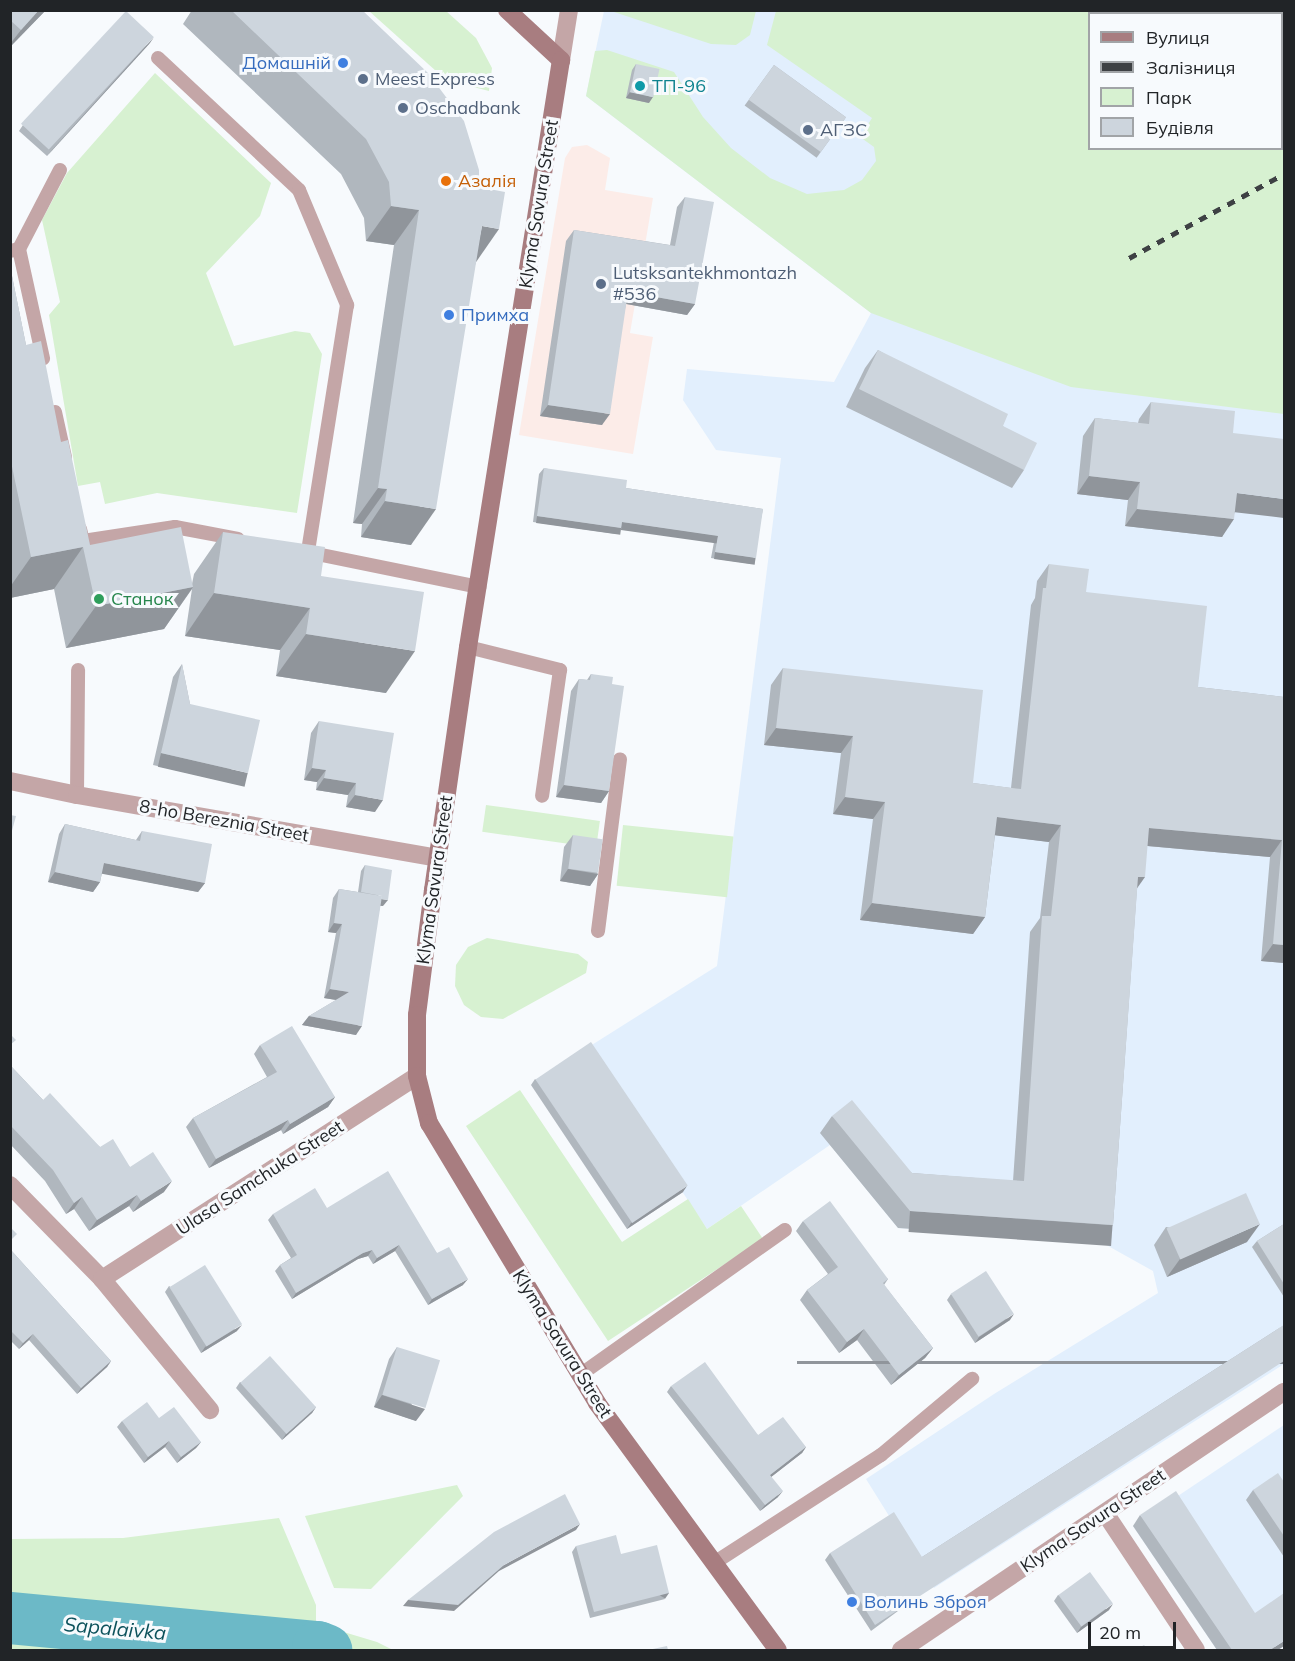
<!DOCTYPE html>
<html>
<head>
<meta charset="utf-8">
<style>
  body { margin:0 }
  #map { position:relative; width:1295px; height:1661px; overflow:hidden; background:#f7fafd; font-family:Mulish,sans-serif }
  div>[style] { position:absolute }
  .commercial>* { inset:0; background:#fcece8 }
  .built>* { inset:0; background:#e2effd }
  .green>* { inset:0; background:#d7f1d1; transform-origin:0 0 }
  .river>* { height:52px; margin:-26px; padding:0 26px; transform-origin:26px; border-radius:26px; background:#6cb9c7 }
  .lane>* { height:14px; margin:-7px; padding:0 7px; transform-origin:7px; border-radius:7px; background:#c4a6a7 }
  .street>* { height:18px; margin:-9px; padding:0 9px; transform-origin:9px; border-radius:9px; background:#c4a6a7 }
  .secondary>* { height:18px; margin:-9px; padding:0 9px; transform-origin:9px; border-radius:9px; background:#a87d80 }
  .rail>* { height:4.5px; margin-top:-2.25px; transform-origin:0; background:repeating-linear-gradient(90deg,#3e4144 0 8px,transparent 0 16px) }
  .wall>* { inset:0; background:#b0b7be; transform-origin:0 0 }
  .shaded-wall>* { inset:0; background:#90959b; transform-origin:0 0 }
  .building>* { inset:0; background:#cdd5dd; transform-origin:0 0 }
  .dots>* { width:16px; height:16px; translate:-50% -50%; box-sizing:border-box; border:3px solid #f7fafd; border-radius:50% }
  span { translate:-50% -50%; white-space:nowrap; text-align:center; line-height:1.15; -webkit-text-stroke:6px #f7fafd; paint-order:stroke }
  .shop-label { font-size:18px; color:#366cbe }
  .right { translate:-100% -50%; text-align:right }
  .left { translate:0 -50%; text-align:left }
  .service-label { font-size:18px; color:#4e5e75 }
  .culture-label { font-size:18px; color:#0d838f }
  .food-label { font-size:18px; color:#c56008 }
  .street-label { font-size:18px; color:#212427 }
  .leisure-label { font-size:18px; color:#27864d }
  .water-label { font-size:20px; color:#0d525c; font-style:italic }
  .frame { position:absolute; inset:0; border:12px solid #212427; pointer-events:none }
  .legend { position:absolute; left:1088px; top:12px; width:195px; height:138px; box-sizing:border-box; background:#f7fafd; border:2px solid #a1a4a7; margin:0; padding:8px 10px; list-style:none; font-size:18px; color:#212427 }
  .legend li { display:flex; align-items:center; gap:12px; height:30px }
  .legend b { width:30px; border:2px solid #a1a4a7 }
  .scale { position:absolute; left:1088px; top:1622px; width:88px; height:27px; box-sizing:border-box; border:3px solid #212427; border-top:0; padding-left:8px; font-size:18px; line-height:21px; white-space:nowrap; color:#212427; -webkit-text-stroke:4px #f7fafd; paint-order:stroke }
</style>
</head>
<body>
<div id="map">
  <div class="commercial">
    <i style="clip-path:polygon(587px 145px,610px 158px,605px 190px,653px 198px,630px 333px,653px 337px,633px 454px,519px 435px,565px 158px,572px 147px)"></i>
  </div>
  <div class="built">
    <i style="clip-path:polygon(evenodd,604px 11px,1284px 11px,1284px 1364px,934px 1588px,866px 1479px,994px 1394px,1158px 1293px,1153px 1271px,1101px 1242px,898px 1228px,830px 1145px,707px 1229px,587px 1048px,717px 966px,781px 458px,716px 450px,683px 400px,687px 369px,834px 382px,871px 313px,586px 96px,604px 11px,1090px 14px,1282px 14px,1282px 148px,1090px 148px,1090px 14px)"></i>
    <i style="clip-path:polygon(1284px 1425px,1284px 1646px,1278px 1650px,1217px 1650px,1133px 1526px)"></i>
  </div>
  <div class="green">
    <i style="clip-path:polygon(369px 11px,446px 11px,476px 38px,492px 68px,489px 91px,446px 80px)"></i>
    <i style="clip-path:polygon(611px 11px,756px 11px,750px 35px,736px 45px,711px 44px)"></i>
    <i style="clip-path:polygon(evenodd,776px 11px,1284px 11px,1284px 414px,1071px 387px,871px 313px,586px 96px,595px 51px,607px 50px,674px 72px,703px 117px,731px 148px,770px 178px,807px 194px,844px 190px,862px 180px,876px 161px,874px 147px,860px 137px,872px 118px,767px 45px,776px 11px,1090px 14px,1282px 14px,1282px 148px,1090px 148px,1090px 14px)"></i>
    <i style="clip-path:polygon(155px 73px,271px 183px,260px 216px,206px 273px,234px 346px,295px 331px,310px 333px,322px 354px,297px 513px,157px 493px,105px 504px,100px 482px,78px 486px,49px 315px,60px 302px,42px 220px,67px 173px)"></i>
    <i style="left:486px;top:805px;width:115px;height:27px;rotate:8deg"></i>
    <i style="left:623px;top:825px;width:111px;height:61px;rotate:6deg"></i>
    <i style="clip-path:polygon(487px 938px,578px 954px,588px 962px,586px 973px,503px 1019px,481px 1017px,464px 1005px,455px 986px,456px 965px,468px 947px)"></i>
    <i style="clip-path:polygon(520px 1090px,622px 1242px,688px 1199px,707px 1229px,741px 1206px,763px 1239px,608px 1341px,466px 1126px)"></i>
    <i style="clip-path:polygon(457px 1485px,463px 1496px,371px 1589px,334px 1588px,305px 1516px)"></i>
    <i style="clip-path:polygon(279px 1518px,316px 1605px,316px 1628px,337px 1630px,377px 1642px,393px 1650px,11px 1650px,11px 1539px,123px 1538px)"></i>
  </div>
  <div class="river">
    <i style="left:10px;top:1618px;width:309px;rotate:5.4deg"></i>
    <i style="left:318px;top:1647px;width:9px;rotate:21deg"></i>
  </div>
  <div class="lane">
    <i style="left:158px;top:58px;width:193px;rotate:43.1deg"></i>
    <i style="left:299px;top:190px;width:125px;rotate:67.3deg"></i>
    <i style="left:347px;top:305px;width:250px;rotate:99deg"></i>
    <i style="left:19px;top:249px;width:89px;rotate:-62.6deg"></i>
    <i style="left:10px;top:251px;width:9px;rotate:-13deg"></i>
    <i style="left:19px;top:249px;width:112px;rotate:77.6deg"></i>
    <i style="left:55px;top:412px;width:46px;rotate:77.5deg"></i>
    <i style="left:80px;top:529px;width:12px;rotate:76deg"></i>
    <i style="left:83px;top:541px;width:93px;rotate:-8.7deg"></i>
    <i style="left:175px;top:527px;width:64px;rotate:10.8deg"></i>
    <i style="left:307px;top:552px;width:176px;rotate:11.5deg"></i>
    <i style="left:468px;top:647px;width:95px;rotate:14deg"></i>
    <i style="left:560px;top:670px;width:127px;rotate:98.1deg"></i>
    <i style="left:77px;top:795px;width:125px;rotate:-89.5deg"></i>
    <i style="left:598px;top:931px;width:173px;rotate:-82.7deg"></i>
    <i style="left:580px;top:1375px;width:251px;rotate:-35.3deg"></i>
    <i style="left:714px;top:1563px;width:199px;rotate:-32.9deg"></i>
    <i style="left:881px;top:1455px;width:119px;rotate:-39.9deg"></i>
  </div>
  <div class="street">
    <i style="left:561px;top:60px;width:51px;rotate:-80.9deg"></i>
    <i style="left:10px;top:781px;width:68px;rotate:11.8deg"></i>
    <i style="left:77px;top:795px;width:366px;rotate:9.9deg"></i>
    <i style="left:10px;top:1185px;width:132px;rotate:45.6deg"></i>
    <i style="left:102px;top:1279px;width:375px;rotate:-32.8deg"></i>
    <i style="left:102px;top:1279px;width:170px;rotate:50.5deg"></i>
    <i style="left:1105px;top:1513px;width:164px;rotate:56.4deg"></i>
    <i style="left:901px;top:1650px;width:462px;rotate:-34deg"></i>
  </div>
  <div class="secondary">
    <i style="left:507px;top:10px;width:74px;rotate:42.8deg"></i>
    <i style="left:561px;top:60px;width:594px;rotate:99deg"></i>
    <i style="left:468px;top:647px;width:246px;rotate:98.2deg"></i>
    <i style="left:433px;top:890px;width:126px;rotate:97.3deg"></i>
    <i style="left:417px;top:1015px;width:61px;rotate:90deg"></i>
    <i style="left:417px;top:1076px;width:49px;rotate:75.7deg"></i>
    <i style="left:429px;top:1123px;width:327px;rotate:59deg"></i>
    <i style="left:597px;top:1403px;width:306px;rotate:53.8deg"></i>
  </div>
  <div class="rail">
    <i style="left:1129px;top:258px;width:176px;rotate:-28.5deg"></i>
  </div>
  <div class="wall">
    <i style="clip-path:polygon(10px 10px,46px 10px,10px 47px)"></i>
    <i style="clip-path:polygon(192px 10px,362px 10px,476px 261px,411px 545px,361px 537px,362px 524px,353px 523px,394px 245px,366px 241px,364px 218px,341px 174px,183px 24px)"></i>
    <i style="clip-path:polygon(150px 43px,47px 156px,19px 131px,23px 125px)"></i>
    <i style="clip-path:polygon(636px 64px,649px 103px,626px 98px,632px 70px)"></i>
    <i style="left:774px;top:65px;width:89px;height:50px;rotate:36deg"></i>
    <i style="clip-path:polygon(685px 197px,695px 304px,687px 315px,626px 304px,602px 425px,540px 416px,566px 241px,574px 230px,670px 245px,677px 207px)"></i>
    <i style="clip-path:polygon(10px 266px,26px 345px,61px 442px,90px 545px,192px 584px,194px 574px,223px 532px,321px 576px,386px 693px,276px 676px,280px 650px,185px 636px,192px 589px,164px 629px,66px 648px,54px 589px,10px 598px)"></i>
    <i style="clip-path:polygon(878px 350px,1003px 426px,1024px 470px,1012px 488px,846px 407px,865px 368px)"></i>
    <i style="clip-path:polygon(1151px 402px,1233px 433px,1235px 512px,1222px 537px,1125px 526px,1128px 500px,1077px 494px,1083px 436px,1095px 418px,1138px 423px,1139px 419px)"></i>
    <i style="clip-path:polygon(544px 468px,626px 488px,763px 509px,752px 564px,711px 558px,714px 542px,621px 528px,616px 534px,533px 522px,539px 474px)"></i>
    <i style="clip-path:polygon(1049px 564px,1086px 592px,1198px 687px,1284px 697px,1284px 963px,1261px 961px,1270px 857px,1147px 846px,1137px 888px,1113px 1225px,1101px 1242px,898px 1228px,820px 1133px,832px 1116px,912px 1173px,1013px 1181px,1030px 932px,1040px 918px,1049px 842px,995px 835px,985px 917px,973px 934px,860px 920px,873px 819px,833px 814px,841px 753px,764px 745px,771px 685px,783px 668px,973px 783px,1011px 788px,1031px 605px,1035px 598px,1037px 581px)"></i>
    <i style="clip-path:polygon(182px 664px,190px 704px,240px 785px,153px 765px,173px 677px)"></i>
    <i style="clip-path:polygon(591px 674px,612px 684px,609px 791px,601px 803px,556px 797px,571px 691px,579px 679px,587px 680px)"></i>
    <i style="clip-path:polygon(319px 721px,375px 812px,346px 807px,348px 795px,316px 790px,317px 782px,304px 780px,311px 733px)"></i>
    <i style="clip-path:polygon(65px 824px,136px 840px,142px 831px,205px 883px,198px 892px,102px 873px,100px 882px,93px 892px,48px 882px,59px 834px)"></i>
    <i style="clip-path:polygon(573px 835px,598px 874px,590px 886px,560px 881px,564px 847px)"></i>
    <i style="clip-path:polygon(365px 865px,383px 906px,380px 906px,356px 1035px,302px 1025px,309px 1016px,336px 1000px,324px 998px,336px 933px,328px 932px,333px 898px,339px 889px,358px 892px,361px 871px)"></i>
    <i style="clip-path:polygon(260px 1045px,335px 1097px,328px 1107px,283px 1134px,281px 1130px,209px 1168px,186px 1127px,193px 1118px,267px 1077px,254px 1054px)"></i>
    <i style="clip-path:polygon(10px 1065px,43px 1100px,100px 1147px,130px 1167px,164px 1192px,133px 1212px,129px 1206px,89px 1231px,74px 1209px,66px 1214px,45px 1181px,10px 1144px)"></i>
    <i style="clip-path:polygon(535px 1079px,683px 1192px,627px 1229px,531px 1085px)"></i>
    <i style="clip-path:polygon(327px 1208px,437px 1253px,463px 1285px,428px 1305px,395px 1251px,373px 1264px,368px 1256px,358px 1259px,292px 1299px,275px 1271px,280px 1265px,291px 1258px,268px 1220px,273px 1214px)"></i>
    <i style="clip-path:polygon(803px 1221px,888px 1279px,884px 1285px,933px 1348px,925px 1358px,891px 1385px,857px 1340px,839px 1353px,800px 1300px,807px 1290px,828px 1274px,796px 1231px)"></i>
    <i style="clip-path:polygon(1284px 1224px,1284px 1297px,1252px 1247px,1257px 1241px)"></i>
    <i style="clip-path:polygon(1166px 1227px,1247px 1242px,1167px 1277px,1154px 1245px)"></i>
    <i style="clip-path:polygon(10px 1249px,111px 1361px,107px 1367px,77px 1394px,29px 1340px,19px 1349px,10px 1340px)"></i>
    <i style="clip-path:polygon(169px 1286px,237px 1331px,201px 1353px,165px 1292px)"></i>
    <i style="clip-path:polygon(951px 1294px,1010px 1320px,975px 1343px,947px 1300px)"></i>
    <i style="clip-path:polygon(1284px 1325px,871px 1631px,825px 1560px,830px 1553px,922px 1557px)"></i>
    <i style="clip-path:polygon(397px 1347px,416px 1421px,374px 1407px,389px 1359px)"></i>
    <i style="clip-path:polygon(240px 1382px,316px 1407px,312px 1413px,282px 1440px,236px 1388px)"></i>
    <i style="clip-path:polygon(671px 1386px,758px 1435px,806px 1447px,802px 1453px,771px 1477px,778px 1497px,760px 1511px,667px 1392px)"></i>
    <i style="clip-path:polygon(122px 1421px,201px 1442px,196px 1448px,177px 1463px,165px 1447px,144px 1463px,117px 1427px)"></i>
    <i style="clip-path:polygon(1284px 1482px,1284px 1557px,1246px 1500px,1253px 1490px)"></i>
    <i style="clip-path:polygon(1140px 1515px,1278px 1650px,1217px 1650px,1133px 1526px)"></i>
    <i style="clip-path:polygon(576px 1546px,621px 1554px,665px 1599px,590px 1618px,572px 1552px)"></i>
    <i style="clip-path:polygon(1058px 1595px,1109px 1610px,1077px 1633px,1054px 1601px)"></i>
  </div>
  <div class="shaded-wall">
    <i style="clip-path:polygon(39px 10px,46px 10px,10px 47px,10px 44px,21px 30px)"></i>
    <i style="clip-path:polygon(154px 37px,150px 43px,47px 156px,52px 150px)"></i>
    <i style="clip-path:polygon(630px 92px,653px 97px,649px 103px,626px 98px)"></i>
    <i style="clip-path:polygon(391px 206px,419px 210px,394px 245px,366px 241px)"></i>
    <i style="clip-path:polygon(482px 226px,499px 229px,474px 265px)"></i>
    <i style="clip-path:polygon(628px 292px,695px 304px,687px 315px,621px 303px)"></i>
    <i style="clip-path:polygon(548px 405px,610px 414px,602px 425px,540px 416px)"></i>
    <i style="clip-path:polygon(1089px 476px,1140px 482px,1128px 500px,1077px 494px)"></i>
    <i style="clip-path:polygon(378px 488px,387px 489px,362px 524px,353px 523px)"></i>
    <i style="clip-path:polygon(1237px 493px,1284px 499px,1284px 518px,1224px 511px)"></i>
    <i style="clip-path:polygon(385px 501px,436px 509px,411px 545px,361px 537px)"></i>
    <i style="clip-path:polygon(1137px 509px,1234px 519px,1222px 537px,1125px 526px)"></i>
    <i style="left:537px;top:516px;width:85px;height:7px;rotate:8deg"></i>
    <i style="left:622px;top:522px;width:97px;height:8px;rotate:8deg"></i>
    <i style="clip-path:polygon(83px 547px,54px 589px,10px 598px,10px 587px,31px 557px)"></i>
    <i style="left:715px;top:552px;width:41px;height:7px;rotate:8deg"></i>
    <i style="clip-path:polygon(193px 587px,164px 629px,66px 648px,96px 606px)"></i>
    <i style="clip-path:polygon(214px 593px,310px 608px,280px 650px,185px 636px)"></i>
    <i style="clip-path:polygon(306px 634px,415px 651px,386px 693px,276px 676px)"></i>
    <i style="clip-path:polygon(776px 728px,853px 736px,841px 753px,764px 745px)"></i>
    <i style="left:161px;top:753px;width:89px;height:14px;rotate:13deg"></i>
    <i style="clip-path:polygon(312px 768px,326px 770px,317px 782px,304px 780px)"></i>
    <i style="clip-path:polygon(324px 778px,356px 783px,348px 795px,316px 790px)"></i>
    <i style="clip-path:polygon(564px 785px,609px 791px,601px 803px,556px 797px)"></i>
    <i style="clip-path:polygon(355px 795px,383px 800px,375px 812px,346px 807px)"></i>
    <i style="clip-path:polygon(845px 797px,885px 802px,873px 819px,833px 814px)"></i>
    <i style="clip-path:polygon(997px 817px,1061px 825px,1049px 842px,985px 834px)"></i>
    <i style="clip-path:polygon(1149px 828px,1282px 840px,1270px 857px,1137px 845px)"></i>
    <i style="clip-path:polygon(104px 863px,205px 883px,198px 892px,98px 873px)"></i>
    <i style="clip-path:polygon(568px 869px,598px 874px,590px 886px,560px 881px)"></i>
    <i style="clip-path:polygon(55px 872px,100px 882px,93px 892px,48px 882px)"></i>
    <i style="clip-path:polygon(1138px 877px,1145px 877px,1133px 894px)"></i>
    <i style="clip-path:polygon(360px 896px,388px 900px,383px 906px,356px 902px)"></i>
    <i style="clip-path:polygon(872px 903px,985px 917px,973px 934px,860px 920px)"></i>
    <i style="clip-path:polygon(334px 923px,342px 924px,336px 933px,328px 932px)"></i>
    <i style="clip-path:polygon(1273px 944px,1284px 945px,1284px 963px,1261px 961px)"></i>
    <i style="clip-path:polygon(330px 989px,349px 992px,343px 1001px,324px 998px)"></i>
    <i style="clip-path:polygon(309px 1016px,362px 1026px,356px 1035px,302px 1025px)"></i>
    <i style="clip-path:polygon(335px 1097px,328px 1107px,283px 1134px,290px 1124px)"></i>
    <i style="clip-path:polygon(288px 1120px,281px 1130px,209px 1168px,216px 1159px)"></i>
    <i style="clip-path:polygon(172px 1181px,164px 1192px,133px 1212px,141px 1201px)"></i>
    <i style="clip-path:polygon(687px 1186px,683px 1192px,627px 1229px,631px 1223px)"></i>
    <i style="clip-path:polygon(137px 1195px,129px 1206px,89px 1231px,97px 1220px)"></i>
    <i style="clip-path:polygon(82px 1197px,74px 1209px,66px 1214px,74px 1203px)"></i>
    <i style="left:910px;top:1211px;width:203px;height:21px;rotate:4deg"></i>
    <i style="clip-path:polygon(1260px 1224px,1247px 1242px,1167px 1277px,1180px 1259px)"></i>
    <i style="clip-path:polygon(399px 1245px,395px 1251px,373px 1264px,377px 1258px)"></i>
    <i style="clip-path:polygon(372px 1250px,368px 1256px,358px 1259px,292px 1299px,296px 1293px,363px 1253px)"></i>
    <i style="clip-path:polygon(468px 1279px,463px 1285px,428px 1305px,432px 1299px)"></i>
    <i style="clip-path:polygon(1014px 1314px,1010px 1320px,975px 1343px,979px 1337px)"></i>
    <i style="clip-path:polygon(242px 1325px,237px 1331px,201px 1353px,205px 1347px)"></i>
    <i style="clip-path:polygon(864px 1329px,857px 1340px,839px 1353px,847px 1342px)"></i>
    <i style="clip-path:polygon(33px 1334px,29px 1340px,19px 1349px,23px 1343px)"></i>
    <i style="clip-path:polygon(933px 1348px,925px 1358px,891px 1385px,899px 1375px)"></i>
    <i style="clip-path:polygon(111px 1361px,107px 1367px,77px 1394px,81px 1388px)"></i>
    <i style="left:1284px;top:1361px;width:3px;height:487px;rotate:90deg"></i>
    <i style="clip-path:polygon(382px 1395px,425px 1409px,416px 1421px,374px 1407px)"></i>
    <i style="clip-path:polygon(316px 1407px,312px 1413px,282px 1440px,286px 1434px)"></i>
    <i style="clip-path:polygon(169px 1441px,165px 1447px,144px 1463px,148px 1457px)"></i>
    <i style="clip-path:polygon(201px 1442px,196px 1448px,177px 1463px,181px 1457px)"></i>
    <i style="clip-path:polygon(806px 1447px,802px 1453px,766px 1481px,770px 1475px)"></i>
    <i style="clip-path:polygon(783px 1491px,778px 1497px,760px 1511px,765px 1505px)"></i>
    <i style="clip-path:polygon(580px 1524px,576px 1530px,499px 1571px,454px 1611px,403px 1606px,408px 1600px,504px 1565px)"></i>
    <i style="left:669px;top:1593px;width:7px;height:77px;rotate:124deg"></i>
    <i style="clip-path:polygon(1113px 1604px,1109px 1610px,1077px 1633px,1081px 1627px)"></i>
    <i style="clip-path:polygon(1284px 1641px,1284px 1646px,1278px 1650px,1270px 1650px)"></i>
  </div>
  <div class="building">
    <i style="clip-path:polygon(10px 10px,39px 10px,21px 30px,10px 20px)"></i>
    <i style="clip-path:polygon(231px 10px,362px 10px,428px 73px,464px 121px,479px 170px,479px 187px,505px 192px,499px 229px,482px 226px,436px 509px,385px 501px,387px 489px,378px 488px,419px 210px,391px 206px,389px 182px,366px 139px)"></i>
    <i style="left:126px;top:11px;width:38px;height:154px;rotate:43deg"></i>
    <i style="left:636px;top:64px;width:24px;height:29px;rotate:12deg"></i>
    <i style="left:774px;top:65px;width:89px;height:43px;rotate:36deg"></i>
    <i style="clip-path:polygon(685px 197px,714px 202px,695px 304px,628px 292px,610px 414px,548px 405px,574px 230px,675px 246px)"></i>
    <i style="clip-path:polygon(10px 266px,26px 345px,41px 341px,61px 442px,68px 440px,90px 545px,181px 527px,193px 587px,96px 606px,83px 547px,31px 557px,10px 457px)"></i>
    <i style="clip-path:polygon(878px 350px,1008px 414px,1003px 426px,1037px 443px,1024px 470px,859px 389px)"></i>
    <i style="clip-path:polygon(1151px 402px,1235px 411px,1233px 433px,1284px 439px,1284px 499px,1237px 493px,1234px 519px,1137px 509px,1140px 482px,1089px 476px,1095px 418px,1149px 424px)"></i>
    <i style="clip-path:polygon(544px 468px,627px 480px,626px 488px,763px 509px,756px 558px,715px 552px,718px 536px,622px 522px,621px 528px,537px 516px)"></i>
    <i style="clip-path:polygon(223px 532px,325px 547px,321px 576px,424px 592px,415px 651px,306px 634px,310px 608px,214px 593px)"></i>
    <i style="clip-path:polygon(1049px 564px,1089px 569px,1086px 592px,1207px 606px,1198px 687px,1284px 697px,1284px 945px,1273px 944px,1282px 840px,1149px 828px,1145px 877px,1138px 877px,1113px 1225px,910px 1211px,832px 1116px,852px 1100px,912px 1173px,1024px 1181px,1042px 916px,1051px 916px,1061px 825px,997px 817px,985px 917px,872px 903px,885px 802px,845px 797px,853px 736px,776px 728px,783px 668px,983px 690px,973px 783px,1021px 789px,1043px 588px,1046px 588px)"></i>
    <i style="clip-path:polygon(182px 664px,190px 704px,260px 720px,248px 773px,161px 753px)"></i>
    <i style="clip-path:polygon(591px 674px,613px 677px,612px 684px,624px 686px,609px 791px,564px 785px,579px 679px,590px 680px)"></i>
    <i style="clip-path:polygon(319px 721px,394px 733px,383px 800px,355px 795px,356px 783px,324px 778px,326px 770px,312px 768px)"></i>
    <i style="clip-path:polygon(10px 815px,16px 816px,10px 838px)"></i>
    <i style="clip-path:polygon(65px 824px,140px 841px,142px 831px,212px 844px,205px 883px,104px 863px,100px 882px,55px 872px)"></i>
    <i style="left:573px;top:835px;width:30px;height:34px;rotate:8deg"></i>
    <i style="clip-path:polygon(365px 865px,392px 870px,388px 900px,381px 899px,382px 896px,361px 892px)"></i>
    <i style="clip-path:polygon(339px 889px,382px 896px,362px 1026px,309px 1016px,349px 992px,330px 989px,342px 924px,334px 923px)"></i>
    <i style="clip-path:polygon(292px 1026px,335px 1097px,290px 1124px,288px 1120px,216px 1159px,193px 1118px,277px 1072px,260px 1045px)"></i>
    <i style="clip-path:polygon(10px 1034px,16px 1040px,10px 1045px)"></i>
    <i style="left:591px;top:1042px;width:173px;height:67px;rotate:56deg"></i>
    <i style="clip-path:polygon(10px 1065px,43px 1100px,50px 1093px,100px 1147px,113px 1139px,130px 1167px,153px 1152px,172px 1181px,141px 1201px,137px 1195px,97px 1220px,82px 1197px,74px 1203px,53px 1170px,10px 1125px)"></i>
    <i style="clip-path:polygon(388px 1171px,437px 1253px,449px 1247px,468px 1279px,432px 1299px,399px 1245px,377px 1258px,372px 1250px,363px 1253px,296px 1293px,280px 1265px,297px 1255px,273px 1214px,315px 1188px,327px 1208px)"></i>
    <i style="left:1246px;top:1193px;width:34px;height:87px;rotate:66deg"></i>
    <i style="clip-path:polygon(830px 1201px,888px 1279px,883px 1283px,933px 1348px,899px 1375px,864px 1329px,847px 1342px,807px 1290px,838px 1267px,803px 1221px)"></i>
    <i style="clip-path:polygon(1284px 1224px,1284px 1284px,1257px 1241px)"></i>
    <i style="clip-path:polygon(10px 1227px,17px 1234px,10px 1241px)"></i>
    <i style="clip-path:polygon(10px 1249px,111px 1361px,81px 1388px,33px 1334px,23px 1343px,10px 1330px)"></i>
    <i style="left:205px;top:1265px;width:70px;height:42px;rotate:58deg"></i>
    <i style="left:986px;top:1271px;width:51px;height:42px;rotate:57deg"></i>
    <i style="clip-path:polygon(1284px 1325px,1284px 1361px,875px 1625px,830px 1553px,894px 1512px,922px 1557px)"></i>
    <i style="left:397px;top:1347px;width:45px;height:50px;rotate:17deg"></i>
    <i style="left:270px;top:1356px;width:69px;height:40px;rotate:48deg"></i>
    <i style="clip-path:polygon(705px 1362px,758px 1435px,783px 1417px,806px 1447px,770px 1475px,783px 1491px,765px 1505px,671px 1386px)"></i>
    <i style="clip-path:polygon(147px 1402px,159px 1418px,174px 1407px,201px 1442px,181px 1457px,169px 1441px,148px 1457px,122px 1421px)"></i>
    <i style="clip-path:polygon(1278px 1473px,1284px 1482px,1284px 1536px,1253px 1490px)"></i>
    <i style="clip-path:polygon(1176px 1491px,1255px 1613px,1284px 1593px,1284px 1641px,1270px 1650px,1232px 1650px,1140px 1515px)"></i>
    <i style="clip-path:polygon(565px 1494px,580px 1524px,504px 1565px,458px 1605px,408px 1600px,494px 1532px)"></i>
    <i style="clip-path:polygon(616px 1535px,621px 1554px,657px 1545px,669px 1593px,594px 1612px,576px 1546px)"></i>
    <i style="left:1090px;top:1572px;width:39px;height:39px;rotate:54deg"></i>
    <i style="clip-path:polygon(1144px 1645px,1148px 1650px,1136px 1650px)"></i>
    <i style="clip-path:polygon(667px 1646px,668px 1650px,648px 1650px)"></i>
  </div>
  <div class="dots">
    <i style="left:343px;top:63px;background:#3f7fe0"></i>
    <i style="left:363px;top:79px;background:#5c6f8a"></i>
    <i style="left:640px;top:86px;background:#0f9aa8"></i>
    <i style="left:403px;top:108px;background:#5c6f8a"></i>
    <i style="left:808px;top:130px;background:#5c6f8a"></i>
    <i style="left:446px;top:181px;background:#e8710a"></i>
    <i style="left:601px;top:284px;background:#5c6f8a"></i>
    <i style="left:449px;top:315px;background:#3f7fe0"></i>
    <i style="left:99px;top:599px;background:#2e9e5b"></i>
    <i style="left:852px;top:1602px;background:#3f7fe0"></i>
  </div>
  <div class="shop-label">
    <span class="right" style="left:331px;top:63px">Домашній</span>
    <span class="left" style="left:461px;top:315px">Примха</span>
    <span class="left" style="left:864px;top:1602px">Волинь Зброя</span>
  </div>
  <div class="service-label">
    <span class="left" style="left:375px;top:79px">Meest Express</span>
    <span class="left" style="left:415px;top:108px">Oschadbank</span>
    <span class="left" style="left:820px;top:130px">АГЗС</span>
    <span class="left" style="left:613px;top:284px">Lutsksantekhmontazh<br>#536</span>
  </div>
  <div class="culture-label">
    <span class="left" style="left:652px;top:86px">ТП-96</span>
  </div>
  <div class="food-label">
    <span class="left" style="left:458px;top:181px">Азалія</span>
  </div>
  <div class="street-label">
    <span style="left:539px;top:204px;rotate:-81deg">Klyma Savura Street</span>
    <span style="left:224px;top:821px;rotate:10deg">8-ho Bereznia Street</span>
    <span style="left:435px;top:880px;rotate:-82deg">Klyma Savura Street</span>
    <span style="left:260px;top:1178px;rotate:-33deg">Ulasa Samchuka Street</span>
    <span style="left:562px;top:1344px;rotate:58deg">Klyma Savura Street</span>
    <span style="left:1093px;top:1521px;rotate:-34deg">Klyma Savura Street</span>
  </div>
  <div class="leisure-label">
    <span class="left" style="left:111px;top:599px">Станок</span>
  </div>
  <div class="water-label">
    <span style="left:115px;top:1628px;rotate:5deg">Sapalaivka</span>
  </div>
  <div class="frame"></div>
  <ul class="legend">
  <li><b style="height:8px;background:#a87d80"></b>Вулиця</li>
  <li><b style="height:8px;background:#3e4144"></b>Залізниця</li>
  <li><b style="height:16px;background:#d7f1d1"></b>Парк</li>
  <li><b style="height:16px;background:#cdd5dd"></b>Будівля</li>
  </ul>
  <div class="scale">20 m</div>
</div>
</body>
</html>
